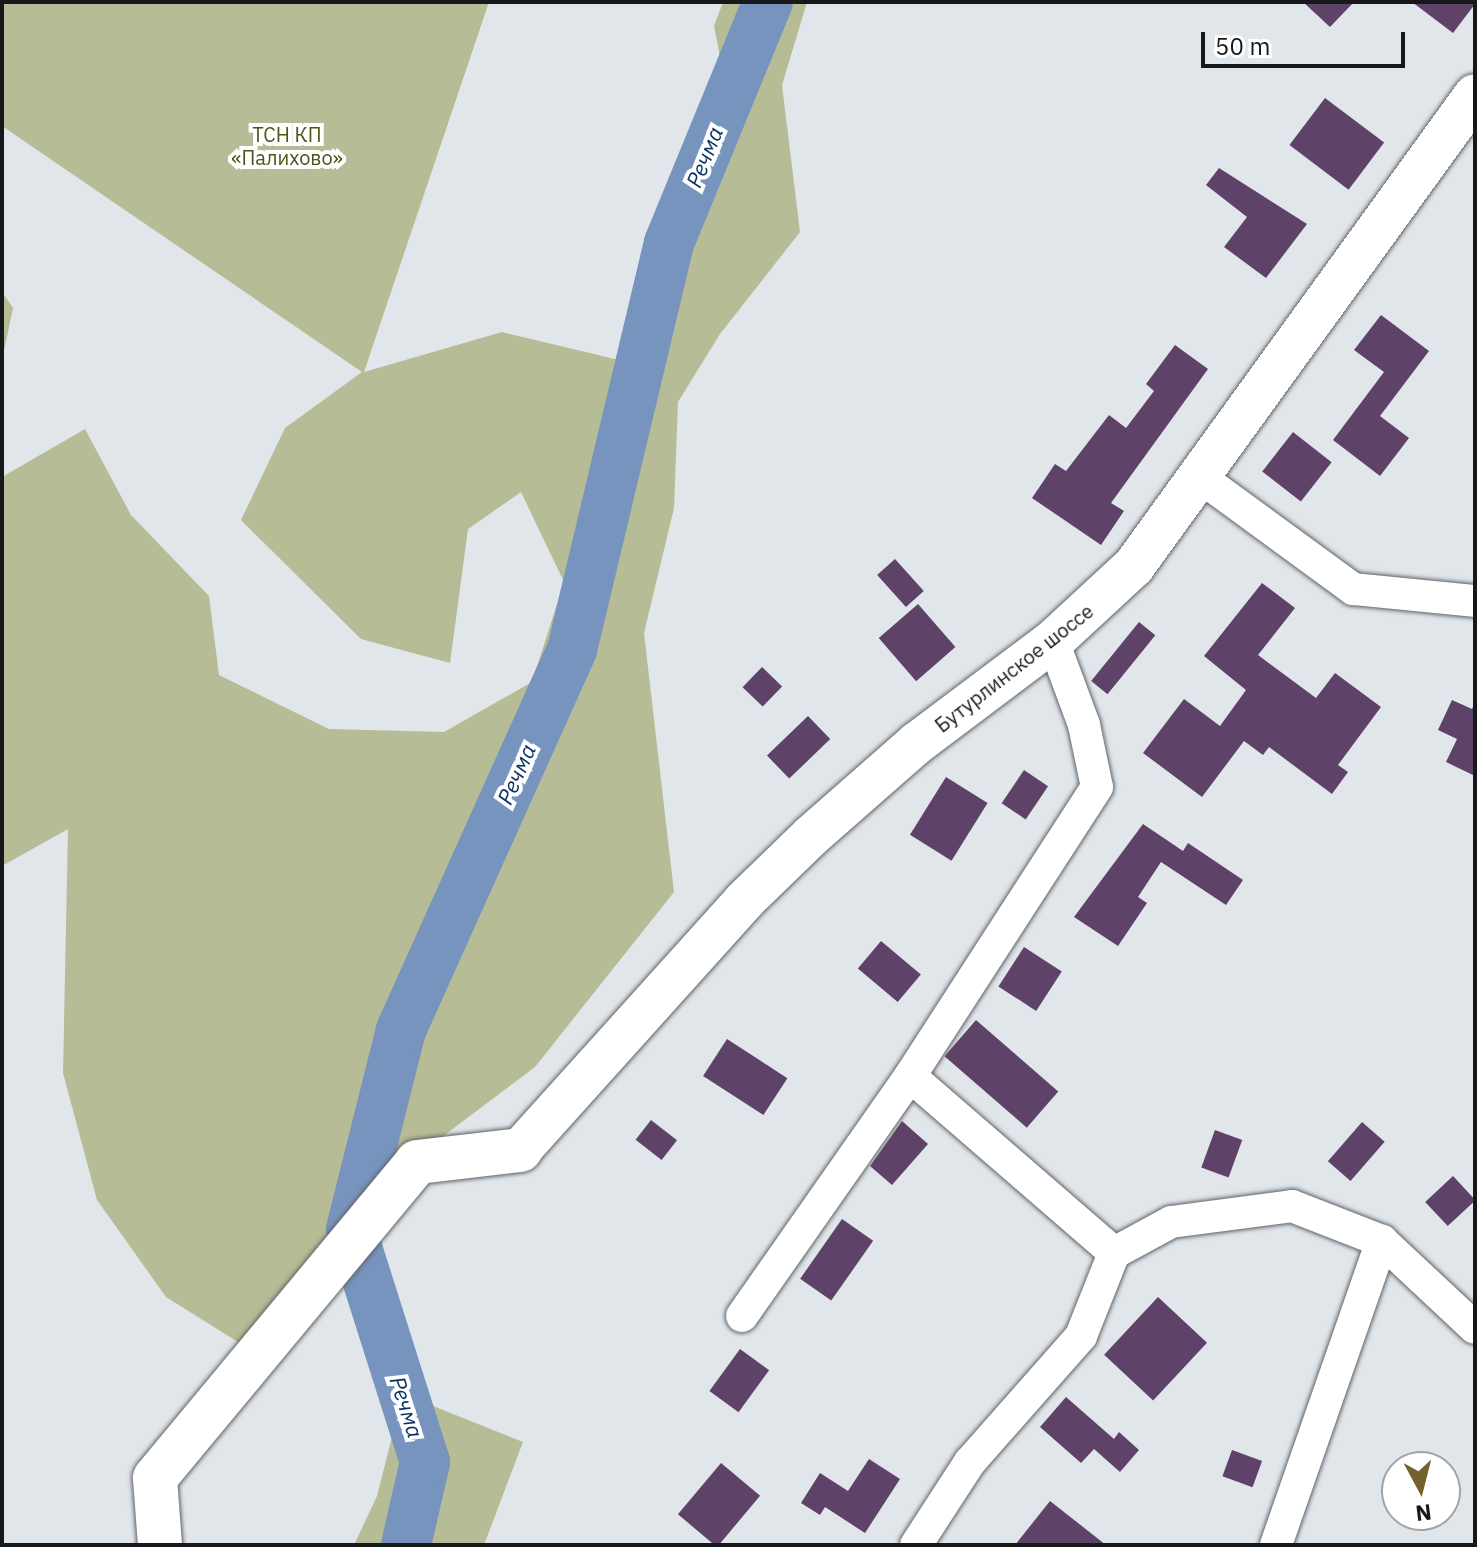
<!DOCTYPE html>
<html>
<head>
<meta charset="utf-8">
<style>
  body { margin:0 }
  #map { position:relative; width:1477px; height:1547px; overflow:hidden; background:#e1e6eb; font-family:"IBM Plex Sans",sans-serif }
  div>[style] { position:absolute }
  .green>* { inset:0; background:#b6bc95 }
  .river>* { height:50px; margin:-25px; padding:0 25px; transform-origin:25px; border-radius:25px; background:#7794be }
  .building>* { inset:0; background:#5e4268; transform-origin:0 0 }
  .roads { filter:drop-shadow(0 0 2px #606468) drop-shadow(0 0 2px #606468) }
  .minor>* { height:32px; margin:-16px; padding:0 16px; transform-origin:16px; border-radius:16px; background:#fff }
  .major>* { height:42px; margin:-21px; padding:0 21px; transform-origin:21px; border-radius:21px; background:#fff }
  .highway>* { height:44px; margin:-22px; padding:0 22px; transform-origin:22px; border-radius:22px; background:#fff }
  span { translate:-50% -50%; white-space:nowrap; text-align:center; line-height:1.15; -webkit-text-stroke:8px #fff; paint-order:stroke }
  .park-label { font-size:20px; color:#4e5419 }
  .street-label { font-size:20px; color:#17181a }
  .water-label { font-size:22px; color:#0c3367; font-style:italic }
  .frame { position:absolute; inset:0; border:4px solid #17181a; pointer-events:none }
  .north { position:absolute; left:1381px; top:1451px; width:80px; height:80px; box-sizing:border-box; background:#fff; border:2px solid #a2a3a3; border-radius:50%; rotate:173deg; font-size:22px; font-weight:700; line-height:32px; text-align:center; color:#17181a }
  .north::after { content:''; display:block; margin:auto; width:28px; height:36px; background:#73612f; clip-path:polygon(50% 0,100% 100%,50% 72%,0 100%) }
  .scale { position:absolute; left:1201px; top:32px; width:204px; height:36px; box-sizing:border-box; border:4px solid #17181a; border-top:0; padding-left:10px; font-size:24px; line-height:28px; white-space:nowrap; color:#17181a; -webkit-text-stroke:6px #fff; paint-order:stroke }
</style>
</head>
<body>
<div id="map">
  <div class="green">
    <i style="clip-path:polygon(2px 2px,489px 2px,364px 372px,502px 332px,640px 365px,669px 243px,728px 98px,714px 26px,723px 2px,807px 2px,782px 85px,800px 232px,720px 334px,678px 402px,674px 508px,644px 633px,674px 892px,535px 1067px,414px 1158px,246px 1347px,166px 1297px,97px 1200px,63px 1073px,68px 829px,2px 866px,2px 477px,85px 429px,131px 515px,209px 596px,219px 675px,329px 729px,444px 732px,532px 682px,564px 582px,521px 492px,468px 529px,450px 663px,361px 639px,241px 520px,285px 428px,362px 372px,2px 126px)"></i>
    <i style="clip-path:polygon(2px 292px,13px 308px,2px 360px)"></i>
    <i style="clip-path:polygon(403px 1394px,523px 1442px,484px 1545px,354px 1545px,377px 1496px)"></i>
  </div>
  <div class="river">
    <i style="left:406px;top:1545px;width:85px;rotate:-77.1deg"></i>
    <i style="left:425px;top:1462px;width:244px;rotate:-107.6deg"></i>
    <i style="left:351px;top:1229px;width:205px;rotate:-75.9deg"></i>
    <i style="left:401px;top:1030px;width:417px;rotate:-65.8deg"></i>
    <i style="left:572px;top:650px;width:418px;rotate:-76.6deg"></i>
    <i style="left:669px;top:243px;width:261px;rotate:-67.7deg"></i>
  </div>
  <div class="building">
    <i style="clip-path:polygon(1303px 2px,1354px 2px,1330px 27px)"></i>
    <i style="clip-path:polygon(1412px 2px,1475px 2px,1475px 4px,1453px 33px)"></i>
    <i style="left:1325px;top:98px;width:74px;height:59px;rotate:37deg"></i>
    <i style="clip-path:polygon(1219px 168px,1307px 224px,1266px 278px,1224px 247px,1247px 217px,1206px 185px)"></i>
    <i style="clip-path:polygon(1381px 315px,1429px 351px,1380px 416px,1409px 438px,1380px 476px,1333px 440px,1384px 372px,1354px 350px)"></i>
    <i style="clip-path:polygon(1175px 345px,1208px 369px,1111px 503px,1124px 511px,1101px 545px,1032px 498px,1055px 464px,1066px 471px,1109px 415px,1126px 428px,1154px 391px,1146px 384px)"></i>
    <i style="left:1293px;top:432px;width:49px;height:50px;rotate:38deg"></i>
    <i style="left:895px;top:559px;width:43px;height:24px;rotate:48deg"></i>
    <i style="clip-path:polygon(1262px 583px,1295px 608px,1258px 655px,1316px 698px,1335px 673px,1381px 707px,1338px 765px,1348px 772px,1332px 794px,1269px 747px,1263px 755px,1244px 741px,1202px 797px,1143px 753px,1184px 699px,1220px 726px,1246px 690px,1204px 656px)"></i>
    <i style="left:918px;top:604px;width:57px;height:52px;rotate:49deg"></i>
    <i style="left:1139px;top:622px;width:21px;height:76px;rotate:39deg"></i>
    <i style="left:762px;top:667px;width:28px;height:28px;rotate:44deg"></i>
    <i style="clip-path:polygon(1452px 700px,1472px 709px,1475px 702px,1475px 776px,1446px 762px,1457px 739px,1438px 730px)"></i>
    <i style="left:808px;top:716px;width:32px;height:57px;rotate:46deg"></i>
    <i style="left:1024px;top:770px;width:29px;height:40px;rotate:34deg"></i>
    <i style="left:946px;top:777px;width:49px;height:68px;rotate:32deg"></i>
    <i style="clip-path:polygon(1143px 824px,1183px 851px,1188px 843px,1243px 880px,1226px 905px,1161px 862px,1138px 897px,1147px 903px,1118px 946px,1074px 917px)"></i>
    <i style="left:881px;top:941px;width:52px;height:36px;rotate:40deg"></i>
    <i style="left:1024px;top:947px;width:45px;height:47px;rotate:33deg"></i>
    <i style="left:976px;top:1020px;width:109px;height:48px;rotate:41deg"></i>
    <i style="left:727px;top:1039px;width:72px;height:44px;rotate:33deg"></i>
    <i style="left:651px;top:1120px;width:33px;height:25px;rotate:38deg"></i>
    <i style="clip-path:polygon(902px 1121px,928px 1144px,892px 1185px,870px 1166px)"></i>
    <i style="left:1362px;top:1122px;width:30px;height:52px;rotate:41deg"></i>
    <i style="left:1215px;top:1130px;width:29px;height:40px;rotate:20deg"></i>
    <i style="left:1453px;top:1176px;width:33px;height:38px;rotate:47deg"></i>
    <i style="left:842px;top:1219px;width:38px;height:73px;rotate:35deg"></i>
    <i style="left:1158px;top:1297px;width:67px;height:79px;rotate:43deg"></i>
    <i style="left:740px;top:1349px;width:36px;height:52px;rotate:36deg"></i>
    <i style="clip-path:polygon(1066px 1397px,1114px 1439px,1119px 1432px,1139px 1450px,1120px 1472px,1094px 1449px,1081px 1463px,1040px 1427px)"></i>
    <i style="left:1232px;top:1450px;width:32px;height:28px;rotate:20deg"></i>
    <i style="clip-path:polygon(869px 1459px,900px 1479px,865px 1533px,825px 1507px,820px 1515px,801px 1503px,820px 1473px,848px 1491px)"></i>
    <i style="left:721px;top:1463px;width:51px;height:67px;rotate:40deg"></i>
    <i style="clip-path:polygon(1050px 1501px,1106px 1545px,1015px 1545px)"></i>
  </div>
  <div class="roads">
    <div class="minor">
      <i style="left:1200px;top:477px;width:190px;rotate:36.2deg"></i>
      <i style="left:1353px;top:589px;width:123px;rotate:5.6deg"></i>
      <i style="left:1053px;top:641px;width:90px;rotate:69.7deg"></i>
      <i style="left:1084px;top:725px;width:63px;rotate:78.2deg"></i>
      <i style="left:1097px;top:787px;width:344px;rotate:122.9deg"></i>
      <i style="left:910px;top:1076px;width:270px;rotate:40.9deg"></i>
      <i style="left:1114px;top:1253px;width:65px;rotate:-28.5deg"></i>
      <i style="left:1171px;top:1222px;width:122px;rotate:-7.5deg"></i>
      <i style="left:1292px;top:1206px;width:97px;rotate:21.3deg"></i>
      <i style="left:1382px;top:1241px;width:127px;rotate:43.1deg"></i>
      <i style="left:742px;top:1316px;width:293px;rotate:-55deg"></i>
      <i style="left:916px;top:1545px;width:99px;rotate:-57deg"></i>
      <i style="left:970px;top:1462px;width:168px;rotate:-48.6deg"></i>
      <i style="left:1081px;top:1336px;width:89px;rotate:-68.3deg"></i>
      <i style="left:1276px;top:1545px;width:322px;rotate:-70.8deg"></i>
    </div>
    <div class="major">
      <i style="left:520px;top:1150px;width:335px;rotate:-48deg"></i>
      <i style="left:744px;top:901px;width:93px;rotate:-44.1deg"></i>
      <i style="left:811px;top:836px;width:141px;rotate:-41.3deg"></i>
      <i style="left:917px;top:743px;width:170px;rotate:-36.9deg"></i>
      <i style="left:1053px;top:641px;width:110px;rotate:-42.8deg"></i>
      <i style="left:1134px;top:566px;width:581px;rotate:-54.1deg"></i>
    </div>
    <div class="highway">
      <i style="left:160px;top:1545px;width:67px;rotate:-94.3deg"></i>
      <i style="left:155px;top:1478px;width:410px;rotate:-50.3deg"></i>
      <i style="left:417px;top:1162px;width:104px;rotate:-6.6deg"></i>
    </div>
  </div>
  <div class="park-label">
    <span style="left:287px;top:146px">ТСН КП<br>«Палихово»</span>
  </div>
  <div class="street-label">
    <span style="left:1014px;top:668px;rotate:-38deg">Бутурлинское шоссе</span>
  </div>
  <div class="water-label">
    <span style="left:704px;top:157px;rotate:-68deg">Речма</span>
    <span style="left:516px;top:774px;rotate:-66deg">Речма</span>
    <span style="left:407px;top:1407px;rotate:72deg">Речма</span>
  </div>
  <div class="frame"></div>
  <div class="north">N</div>
  <div class="scale">50 m</div>
</div>
</body>
</html>
